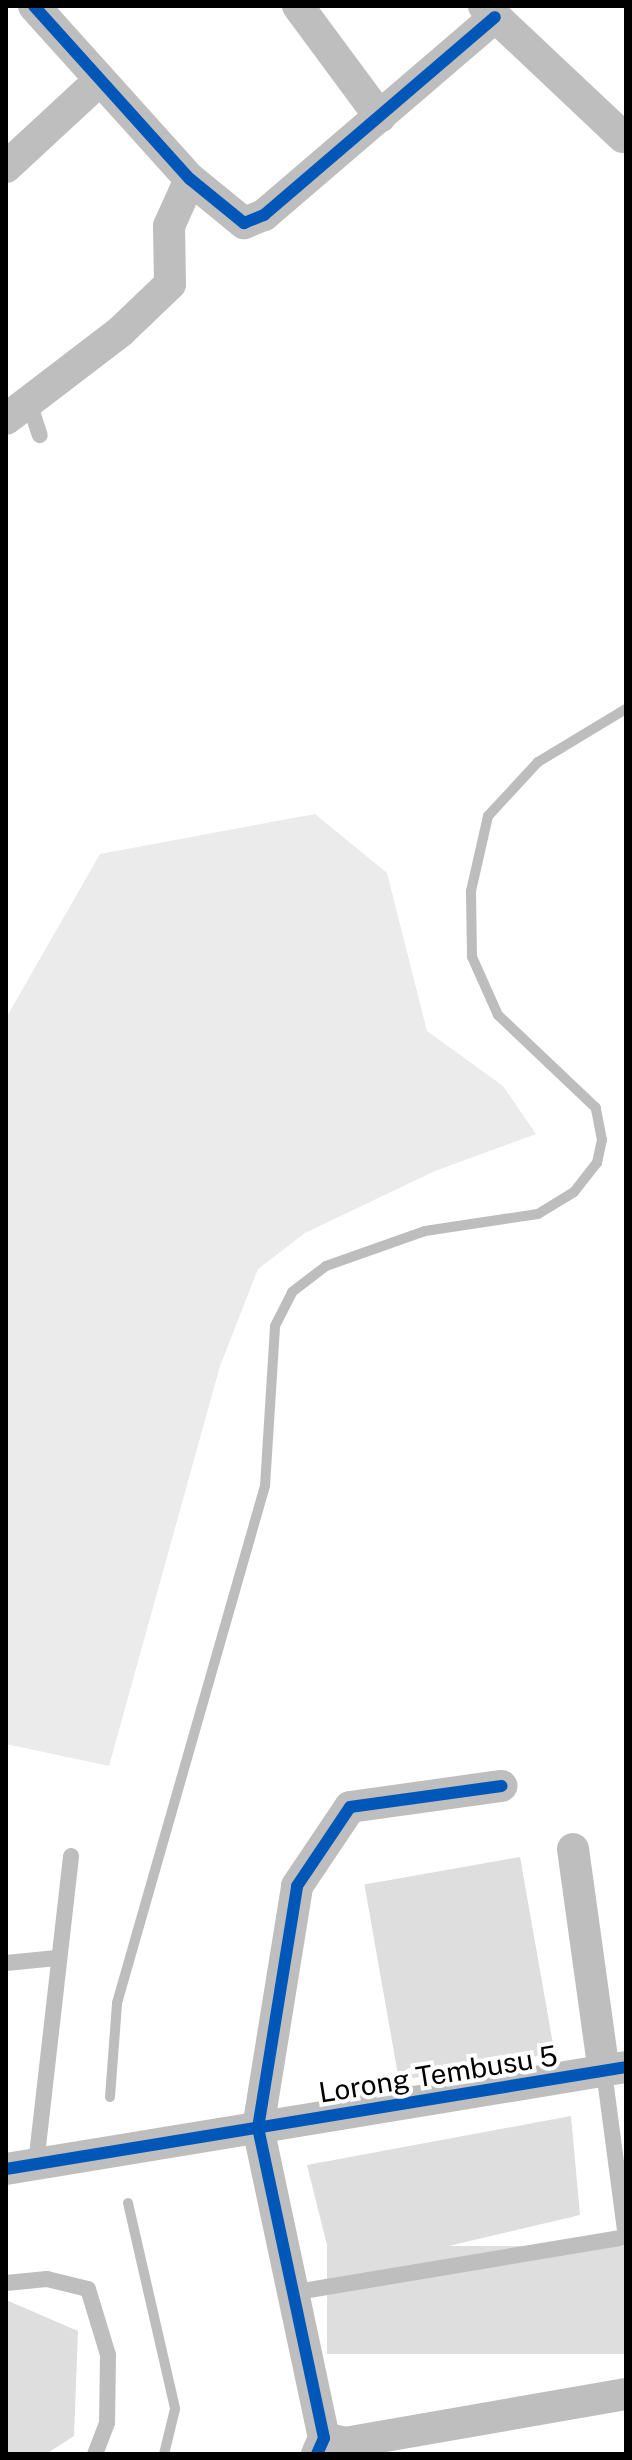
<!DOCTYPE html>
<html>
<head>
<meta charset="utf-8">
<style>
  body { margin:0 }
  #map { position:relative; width:632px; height:2460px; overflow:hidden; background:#fff; font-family:"Public Sans",sans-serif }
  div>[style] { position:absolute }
  .green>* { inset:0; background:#ebebeb }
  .stream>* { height:10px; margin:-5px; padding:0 5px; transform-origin:5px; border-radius:5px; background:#bdbdbd }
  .building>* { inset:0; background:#dedede; transform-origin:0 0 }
  .service>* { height:16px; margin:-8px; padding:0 8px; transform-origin:8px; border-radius:8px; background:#bebebe }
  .minor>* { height:32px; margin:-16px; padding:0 16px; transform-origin:16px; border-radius:16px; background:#bebebe }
  .cycleway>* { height:12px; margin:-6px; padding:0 6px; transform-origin:6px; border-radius:6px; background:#0057b8 }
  span { translate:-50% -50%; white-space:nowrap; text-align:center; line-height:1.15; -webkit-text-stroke:8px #fff; paint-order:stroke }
  .street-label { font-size:28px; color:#000 }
  .frame { position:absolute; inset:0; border:8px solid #000; pointer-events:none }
</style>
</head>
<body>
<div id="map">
  <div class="green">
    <i style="clip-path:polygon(315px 814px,387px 873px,427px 1031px,503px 1086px,536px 1134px,435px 1171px,305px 1233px,258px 1269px,220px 1366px,109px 1766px,6px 1744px,6px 1018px,100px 854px)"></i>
  </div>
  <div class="stream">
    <i style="left:110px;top:2097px;width:94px;rotate:-85.7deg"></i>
    <i style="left:117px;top:2003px;width:538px;rotate:-74.03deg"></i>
    <i style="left:265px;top:1486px;width:160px;rotate:-86.4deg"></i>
    <i style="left:275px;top:1326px;width:38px;rotate:-63deg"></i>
    <i style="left:292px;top:1292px;width:43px;rotate:-37.4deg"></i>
    <i style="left:326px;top:1266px;width:105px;rotate:-19.5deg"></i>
    <i style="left:425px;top:1231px;width:114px;rotate:-8.6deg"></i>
    <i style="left:538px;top:1214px;width:42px;rotate:-31.4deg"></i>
    <i style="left:574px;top:1192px;width:37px;rotate:-52deg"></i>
    <i style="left:597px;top:1163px;width:24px;rotate:-78deg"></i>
    <i style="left:602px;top:1140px;width:33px;rotate:-101deg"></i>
    <i style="left:596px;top:1108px;width:135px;rotate:-136.5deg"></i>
    <i style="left:498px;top:1015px;width:64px;rotate:-114.1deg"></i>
    <i style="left:472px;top:957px;width:66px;rotate:-90.9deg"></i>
    <i style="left:471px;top:891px;width:77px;rotate:-77.2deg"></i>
    <i style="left:488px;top:816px;width:74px;rotate:-47.2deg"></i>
    <i style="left:538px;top:762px;width:103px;rotate:-31.1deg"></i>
    <i style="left:128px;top:2203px;width:211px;rotate:77.1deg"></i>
    <i style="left:175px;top:2409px;width:46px;rotate:103.7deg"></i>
  </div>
  <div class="building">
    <i style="left:520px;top:1857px;width:199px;height:158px;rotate:80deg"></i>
    <i style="clip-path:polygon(571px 2116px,580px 2215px,334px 2273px,307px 2165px)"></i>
    <i style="left:626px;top:2246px;width:108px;height:299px;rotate:90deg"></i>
    <i style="clip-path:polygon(6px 2300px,78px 2331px,74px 2436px,46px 2454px,6px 2454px)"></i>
  </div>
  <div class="service">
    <i style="left:28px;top:399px;width:38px;rotate:72deg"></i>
    <i style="left:6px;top:1963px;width:51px;rotate:-5.6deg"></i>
    <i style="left:604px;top:2071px;width:167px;rotate:82.5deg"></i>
    <i style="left:36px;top:2164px;width:310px;rotate:-83.5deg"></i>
    <i style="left:6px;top:2283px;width:41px;rotate:-5.6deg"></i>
    <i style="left:47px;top:2279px;width:42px;rotate:13.7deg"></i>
    <i style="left:88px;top:2289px;width:69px;rotate:73.1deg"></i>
    <i style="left:108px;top:2355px;width:68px;rotate:90.8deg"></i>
    <i style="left:107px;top:2423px;width:33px;rotate:111deg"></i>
    <i style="left:291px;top:2293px;width:339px;rotate:-9.5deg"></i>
  </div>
  <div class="minor">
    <i style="left:34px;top:6px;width:233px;rotate:48deg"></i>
    <i style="left:190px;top:179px;width:70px;rotate:39.2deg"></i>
    <i style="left:244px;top:223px;width:22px;rotate:-22deg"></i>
    <i style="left:264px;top:215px;width:304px;rotate:-40.6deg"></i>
    <i style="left:298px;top:6px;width:138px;rotate:53.5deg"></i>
    <i style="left:484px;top:6px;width:191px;rotate:43.3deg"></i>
    <i style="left:6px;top:167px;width:128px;rotate:-42.8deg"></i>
    <i style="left:6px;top:419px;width:145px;rotate:-37.4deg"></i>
    <i style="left:121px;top:331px;width:68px;rotate:-43.8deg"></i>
    <i style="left:170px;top:284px;width:58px;rotate:-91deg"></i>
    <i style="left:169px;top:226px;width:51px;rotate:-65.9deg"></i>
    <i style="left:573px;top:1849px;width:224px;rotate:82.1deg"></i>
    <i style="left:6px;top:2169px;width:628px;rotate:-9.34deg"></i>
    <i style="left:324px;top:2438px;width:22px;rotate:13deg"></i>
    <i style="left:345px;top:2443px;width:285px;rotate:-9.9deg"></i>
    <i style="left:317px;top:2454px;width:17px;rotate:-66deg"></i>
    <i style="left:324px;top:2438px;width:317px;rotate:-102deg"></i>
    <i style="left:258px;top:2128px;width:245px;rotate:-80.8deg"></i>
    <i style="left:297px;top:1886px;width:95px;rotate:-56.1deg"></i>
    <i style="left:350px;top:1807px;width:153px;rotate:-7.9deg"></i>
  </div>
  <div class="cycleway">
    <i style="left:34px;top:6px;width:233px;rotate:48deg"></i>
    <i style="left:190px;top:179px;width:70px;rotate:39.2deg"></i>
    <i style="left:244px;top:223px;width:22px;rotate:-22deg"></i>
    <i style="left:264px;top:215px;width:304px;rotate:-40.6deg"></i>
    <i style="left:6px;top:2169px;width:628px;rotate:-9.34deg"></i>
    <i style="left:317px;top:2454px;width:17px;rotate:-66deg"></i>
    <i style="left:324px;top:2438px;width:317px;rotate:-102deg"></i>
    <i style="left:258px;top:2128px;width:245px;rotate:-80.8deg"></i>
    <i style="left:297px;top:1886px;width:95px;rotate:-56.1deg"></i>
    <i style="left:350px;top:1807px;width:153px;rotate:-7.9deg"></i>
  </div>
  <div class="street-label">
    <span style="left:438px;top:2074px;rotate:-9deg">Lorong Tembusu 5</span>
  </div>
  <div class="frame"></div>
</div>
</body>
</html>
